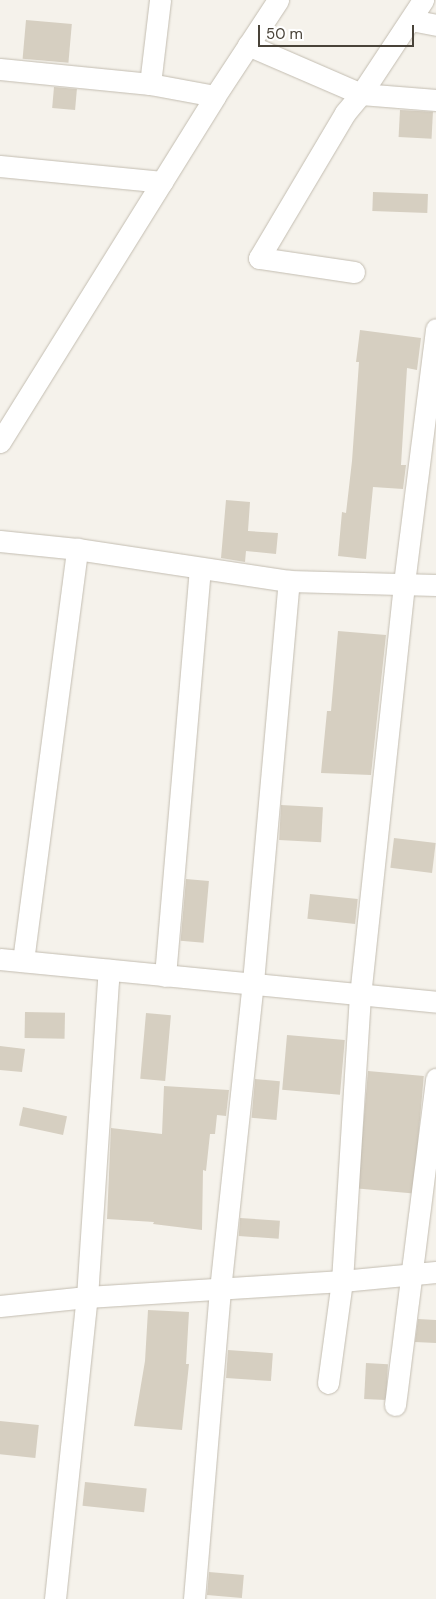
<!DOCTYPE html>
<html>
<head>
<meta charset="utf-8">
<style>
  body { margin:0 }
  #map { position:relative; width:436px; height:1599px; overflow:hidden; background:#f5f2eb; font-family:"DM Sans",sans-serif }
  div>[style] { position:absolute }
  .building>* { inset:0; background:#d6cfc1; transform-origin:0 0 }
  .roads { filter:drop-shadow(0 0 1px #c3bdb1) drop-shadow(0 0 1px #c3bdb1) }
  .minor>* { height:21px; margin:-10.5px; padding:0 10.5px; transform-origin:10.5px; border-radius:10.5px; background:#fff }
  span { translate:-50% -50%; white-space:nowrap; text-align:center; line-height:1.15; -webkit-text-stroke:4px #fff; paint-order:stroke }
  .scale { position:absolute; left:258px; top:25px; width:156px; height:22px; box-sizing:border-box; border:2px solid #494339; border-top:0; padding-left:6px; font-size:15px; line-height:18px; white-space:nowrap; color:#494339; -webkit-text-stroke:4px #fff; paint-order:stroke }
</style>
</head>
<body>
<div id="map">
  <div class="building">
    <i style="left:26px;top:20px;width:46px;height:39px;rotate:5deg"></i>
    <i style="left:54px;top:87px;width:23px;height:21px;rotate:5deg"></i>
    <i style="left:400px;top:110px;width:33px;height:27px;rotate:3deg"></i>
    <i style="left:373px;top:192px;width:55px;height:19px;rotate:2deg"></i>
    <i style="clip-path:polygon(360px 330px,421px 338px,417px 370px,407px 368px,401px 465px,406px 465px,403px 489px,373px 487px,366px 559px,338px 556px,342px 512px,346px 513px,352px 461px,359px 362px,356px 362px)"></i>
    <i style="clip-path:polygon(226px 500px,250px 502px,248px 531px,278px 533px,276px 554px,246px 551px,245px 562px,221px 558px)"></i>
    <i style="clip-path:polygon(338px 631px,386px 635px,371px 775px,321px 773px,327px 711px,331px 711px)"></i>
    <i style="left:281px;top:805px;width:42px;height:35px;rotate:3deg"></i>
    <i style="left:394px;top:838px;width:42px;height:30px;rotate:7deg"></i>
    <i style="left:186px;top:879px;width:23px;height:62px;rotate:5deg"></i>
    <i style="left:310px;top:894px;width:48px;height:25px;rotate:6deg"></i>
    <i style="left:25px;top:1012px;width:40px;height:26px;rotate:1deg"></i>
    <i style="left:146px;top:1013px;width:25px;height:66px;rotate:5deg"></i>
    <i style="left:287px;top:1035px;width:58px;height:55px;rotate:5deg"></i>
    <i style="clip-path:polygon(0 1046px,25px 1049px,22px 1072px,0 1070px)"></i>
    <i style="left:368px;top:1071px;width:56px;height:118px;rotate:5deg"></i>
    <i style="left:255px;top:1079px;width:25px;height:39px;rotate:5deg"></i>
    <i style="clip-path:polygon(164px 1086px,229px 1090px,226px 1116px,217px 1115px,215px 1134px,210px 1134px,206px 1171px,203px 1170px,202px 1230px,153px 1224px,154px 1222px,107px 1219px,111px 1128px,162px 1134px)"></i>
    <i style="left:23px;top:1107px;width:45px;height:19px;rotate:12deg"></i>
    <i style="left:240px;top:1218px;width:40px;height:18px;rotate:4deg"></i>
    <i style="clip-path:polygon(148px 1310px,189px 1312px,186px 1364px,189px 1364px,182px 1430px,134px 1426px,145px 1361px)"></i>
    <i style="clip-path:polygon(418px 1319px,436px 1320px,436px 1343px,415px 1342px)"></i>
    <i style="left:228px;top:1350px;width:45px;height:28px;rotate:4deg"></i>
    <i style="left:366px;top:1363px;width:22px;height:36px;rotate:3deg"></i>
    <i style="left:0;top:1421px;width:39px;height:33px;rotate:6deg"></i>
    <i style="left:85px;top:1482px;width:62px;height:24px;rotate:6deg"></i>
    <i style="left:209px;top:1572px;width:35px;height:23px;rotate:5deg"></i>
  </div>
  <div class="roads">
    <div class="minor">
      <i style="left:411px;top:20px;width:25px;rotate:11deg"></i>
      <i style="left:248px;top:45px;width:123px;rotate:23.4deg"></i>
      <i style="left:361px;top:94px;width:75px;rotate:4.6deg"></i>
      <i style="left:0;top:69px;width:151px;rotate:5.7deg"></i>
      <i style="left:150px;top:84px;width:66px;rotate:10.5deg"></i>
      <i style="left:150px;top:84px;width:85px;rotate:-83.2deg"></i>
      <i style="left:0;top:166px;width:163px;rotate:5.6deg"></i>
      <i style="left:354px;top:272px;width:96px;rotate:-171.6deg"></i>
      <i style="left:259px;top:258px;width:169px;rotate:-59.3deg"></i>
      <i style="left:345px;top:113px;width:25px;rotate:-50deg"></i>
      <i style="left:361px;top:94px;width:113px;rotate:-56.6deg"></i>
      <i style="left:0;top:442px;width:407px;rotate:-58.1deg"></i>
      <i style="left:215px;top:96px;width:115px;rotate:-56.7deg"></i>
      <i style="left:0;top:541px;width:77px;rotate:5.9deg"></i>
      <i style="left:77px;top:549px;width:214px;rotate:8.6deg"></i>
      <i style="left:289px;top:581px;width:147px;rotate:1.6deg"></i>
      <i style="left:0;top:959px;width:438px;rotate:5.6deg"></i>
      <i style="left:23px;top:961px;width:416px;rotate:-82.5deg"></i>
      <i style="left:165px;top:976px;width:409px;rotate:-85.1deg"></i>
      <i style="left:0;top:1306px;width:87px;rotate:-5.9deg"></i>
      <i style="left:87px;top:1297px;width:256px;rotate:-3.6deg"></i>
      <i style="left:342px;top:1281px;width:94px;rotate:-5.5deg"></i>
      <i style="left:328px;top:1383px;width:103px;rotate:-82.2deg"></i>
      <i style="left:342px;top:1281px;width:286px;rotate:-86.4deg"></i>
      <i style="left:360px;top:996px;width:415px;rotate:-83.9deg"></i>
      <i style="left:404px;top:583px;width:256px;rotate:-82.8deg"></i>
      <i style="left:395px;top:1405px;width:329px;rotate:-82.8deg"></i>
      <i style="left:55px;top:1599px;width:304px;rotate:-84deg"></i>
      <i style="left:87px;top:1297px;width:328px;rotate:-86.2deg"></i>
      <i style="left:194px;top:1599px;width:310px;rotate:-85.2deg"></i>
      <i style="left:220px;top:1290px;width:310px;rotate:-83.9deg"></i>
      <i style="left:253px;top:982px;width:403px;rotate:-84.9deg"></i>
    </div>
  </div>
  <div class="scale">50 m</div>
</div>
</body>
</html>
